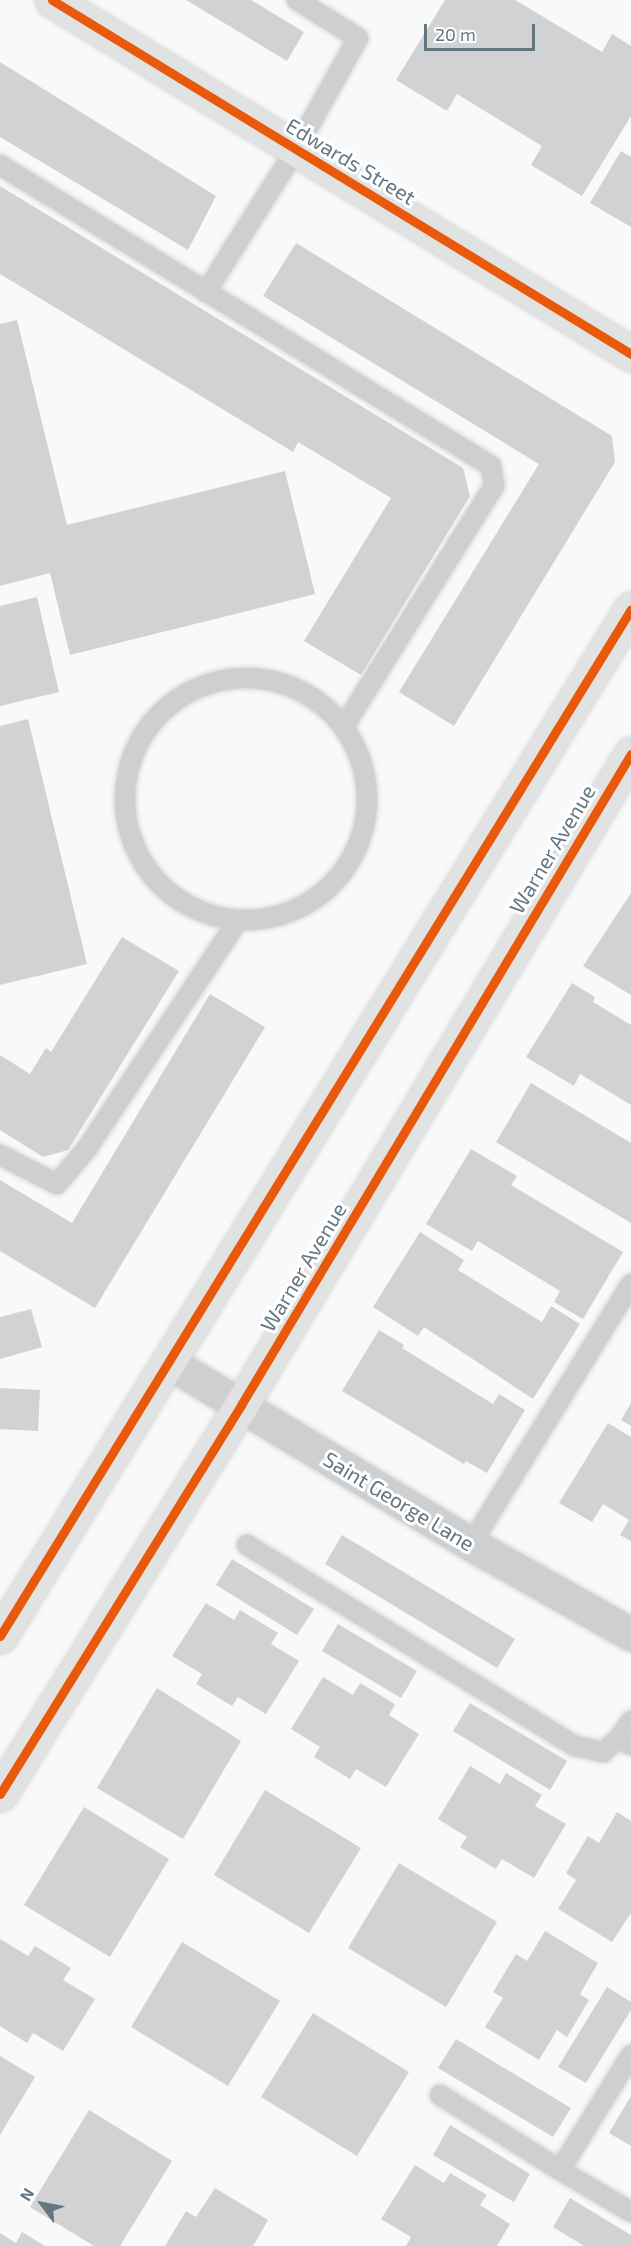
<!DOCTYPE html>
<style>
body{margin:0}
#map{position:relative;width:631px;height:2246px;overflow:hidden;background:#f9f9f9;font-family:"Exo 2",sans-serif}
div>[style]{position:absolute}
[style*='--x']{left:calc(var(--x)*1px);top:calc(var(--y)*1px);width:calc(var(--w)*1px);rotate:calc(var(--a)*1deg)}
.building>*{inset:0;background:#d0d2d3}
.roads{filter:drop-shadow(0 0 2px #d5d6d7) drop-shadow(0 0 2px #d5d6d7)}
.lane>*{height:20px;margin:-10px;padding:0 10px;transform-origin:10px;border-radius:10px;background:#cecfd0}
.lane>.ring{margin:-10px;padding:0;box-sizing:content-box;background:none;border:20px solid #cecfd0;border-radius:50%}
.street>*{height:33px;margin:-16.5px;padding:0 16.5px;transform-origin:16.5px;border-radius:16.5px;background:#cecfd0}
.secondary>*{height:33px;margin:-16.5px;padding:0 16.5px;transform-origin:16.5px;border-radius:16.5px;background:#e1e2e2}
.primary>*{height:33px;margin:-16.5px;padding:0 16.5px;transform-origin:16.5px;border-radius:16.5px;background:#e1e2e2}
.cycleway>*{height:9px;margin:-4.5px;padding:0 4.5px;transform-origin:4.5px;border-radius:4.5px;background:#e8590c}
span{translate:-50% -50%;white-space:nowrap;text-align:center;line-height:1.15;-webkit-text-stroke:6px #fff;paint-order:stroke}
.street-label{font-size:21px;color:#657683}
.north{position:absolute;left:12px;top:2174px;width:60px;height:60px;-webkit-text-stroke:4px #fff;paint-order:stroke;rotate:302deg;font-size:16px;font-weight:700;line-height:24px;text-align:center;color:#657683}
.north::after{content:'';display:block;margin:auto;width:21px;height:27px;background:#657683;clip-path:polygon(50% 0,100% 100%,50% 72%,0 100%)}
.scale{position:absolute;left:424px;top:24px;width:111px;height:27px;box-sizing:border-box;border:3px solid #657683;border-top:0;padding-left:8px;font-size:18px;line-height:21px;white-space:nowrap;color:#657683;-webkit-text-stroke:4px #fff;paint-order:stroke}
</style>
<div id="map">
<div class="building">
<div style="clip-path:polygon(186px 0,251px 0,304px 32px,287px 61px)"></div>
<div style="clip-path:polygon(445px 0,515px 0,602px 52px,612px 34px,631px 46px,631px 116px,582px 196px,531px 165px,542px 146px,457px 94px,447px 111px,396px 80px)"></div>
<div style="clip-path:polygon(0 62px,216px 196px,188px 250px,0 137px)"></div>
<div style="clip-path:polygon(621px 151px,631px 157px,631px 227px,590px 203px)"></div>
<div style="clip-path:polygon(0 186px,463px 468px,470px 496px,361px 675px,304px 641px,391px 498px,298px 442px,293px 452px,0 274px)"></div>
<div style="clip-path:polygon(296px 243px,612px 436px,615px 462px,454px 726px,399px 692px,539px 464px,263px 296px)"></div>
<div style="clip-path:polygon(17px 320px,67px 525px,285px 471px,315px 594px,70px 655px,50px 573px,0 586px,0 324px)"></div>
<div style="clip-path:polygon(37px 597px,59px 692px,0 706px,0 606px)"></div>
<div style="clip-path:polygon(28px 719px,87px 964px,0 985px,0 726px)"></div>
<div style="clip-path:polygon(631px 893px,631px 995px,583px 966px)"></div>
<div style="clip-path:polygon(122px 937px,179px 971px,68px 1150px,43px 1157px,0 1130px,0 1055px,30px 1074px,46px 1048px,51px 1052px)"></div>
<div style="clip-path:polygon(572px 983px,595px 997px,593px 1002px,631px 1025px,631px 1105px,580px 1074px,574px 1086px,526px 1057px)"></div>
<div style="clip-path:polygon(210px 994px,265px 1027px,95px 1308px,0 1251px,0 1180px,72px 1223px)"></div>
<div style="clip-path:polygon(531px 1083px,631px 1143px,631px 1223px,496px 1142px)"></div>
<div style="clip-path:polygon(471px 1149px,517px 1176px,511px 1185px,623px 1252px,583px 1319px,554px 1302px,560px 1291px,478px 1241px,472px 1251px,426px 1224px)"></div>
<div style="clip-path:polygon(420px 1232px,464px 1260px,458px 1270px,542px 1322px,551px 1306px,580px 1324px,533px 1399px,424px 1327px,418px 1336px,373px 1307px)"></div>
<div style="clip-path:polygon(31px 1309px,42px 1347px,0 1359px,0 1317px)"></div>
<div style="clip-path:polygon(379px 1330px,404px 1345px,402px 1348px,493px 1404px,499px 1394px,525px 1410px,487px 1473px,466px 1461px,464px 1464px,342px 1391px)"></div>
<div style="clip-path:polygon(0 1388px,40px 1390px,38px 1431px,0 1429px)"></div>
<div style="clip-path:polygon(631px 1403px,631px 1426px,621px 1420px)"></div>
<div style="clip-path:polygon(608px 1423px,631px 1437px,631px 1541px,620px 1535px,629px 1520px,603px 1504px,592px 1522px,559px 1503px)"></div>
<div style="clip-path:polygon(342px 1535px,515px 1639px,497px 1668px,325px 1564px)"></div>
<div style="clip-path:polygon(232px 1559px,314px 1609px,297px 1635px,216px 1585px)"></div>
<div style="clip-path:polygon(206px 1603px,234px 1620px,240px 1610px,278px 1633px,271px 1644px,299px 1661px,266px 1714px,238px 1697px,232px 1706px,196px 1684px,202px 1674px,172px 1656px)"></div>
<div style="clip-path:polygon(338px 1624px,417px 1671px,401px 1698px,322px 1651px)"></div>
<div style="clip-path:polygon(323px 1677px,353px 1695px,360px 1683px,395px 1704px,389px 1715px,419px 1734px,386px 1787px,356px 1769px,350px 1779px,314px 1757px,320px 1747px,291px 1729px)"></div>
<div style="clip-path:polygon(157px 1688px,241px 1741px,183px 1839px,97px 1788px)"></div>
<div style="clip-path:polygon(470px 1703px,567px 1761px,550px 1790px,453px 1731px)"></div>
<div style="clip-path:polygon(470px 1766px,500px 1784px,506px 1773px,542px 1795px,535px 1806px,566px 1824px,534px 1878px,502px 1859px,496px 1869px,460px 1847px,467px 1837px,438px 1819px)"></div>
<div style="clip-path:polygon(265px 1790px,361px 1848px,309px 1933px,214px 1875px)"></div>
<div style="clip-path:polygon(84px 1807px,169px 1859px,110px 1957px,24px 1905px)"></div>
<div style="clip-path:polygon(617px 1812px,631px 1821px,631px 1913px,612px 1942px,558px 1909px,576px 1880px,566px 1873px,588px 1836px,599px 1843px)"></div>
<div style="clip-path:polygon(399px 1863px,497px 1922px,446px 2007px,348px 1948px)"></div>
<div style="clip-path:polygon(545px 1931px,598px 1963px,580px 1994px,589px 2000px,567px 2037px,557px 2030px,539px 2060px,485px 2027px,503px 1998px,493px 1992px,516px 1954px,527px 1961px)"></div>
<div style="clip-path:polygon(0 1939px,28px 1956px,35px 1946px,71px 1968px,63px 1980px,95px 1999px,63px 2051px,33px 2033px,27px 2043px,0 2026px)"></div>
<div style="clip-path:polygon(182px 1942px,280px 2001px,228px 2086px,131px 2027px)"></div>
<div style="clip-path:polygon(607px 1987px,631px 2002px,631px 2010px,586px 2083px,558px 2067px)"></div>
<div style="clip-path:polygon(313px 2013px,409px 2072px,357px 2156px,261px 2097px)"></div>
<div style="clip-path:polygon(456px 2039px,571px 2108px,553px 2137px,438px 2068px)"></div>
<div style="clip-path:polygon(0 2056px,35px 2077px,0 2135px)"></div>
<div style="clip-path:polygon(631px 2096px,631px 2146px,609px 2133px)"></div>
<div style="clip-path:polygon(89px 2110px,172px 2161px,120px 2246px,94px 2246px,30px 2207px)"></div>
<div style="clip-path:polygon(450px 2125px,530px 2174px,514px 2202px,433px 2155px)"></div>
<div style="clip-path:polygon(415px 2165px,444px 2183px,450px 2173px,487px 2195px,480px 2205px,510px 2224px,497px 2246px,406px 2246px,411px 2237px,381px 2219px)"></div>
<div style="clip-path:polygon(215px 2188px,268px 2220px,253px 2246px,165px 2246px,186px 2211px,196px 2217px)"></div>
<div style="clip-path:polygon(570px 2198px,631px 2235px,631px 2246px,584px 2246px,553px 2227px)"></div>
<div style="clip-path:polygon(22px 2232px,45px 2246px,0 2246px,0 2233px,16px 2243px)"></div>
</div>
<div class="roads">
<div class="lane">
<div style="--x:0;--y:165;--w:576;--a:31.51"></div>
<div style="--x:491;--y:466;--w:20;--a:81"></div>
<div style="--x:494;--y:486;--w:283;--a:122"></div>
<div style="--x:206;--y:292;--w:169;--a:-57.8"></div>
<div style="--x:296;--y:149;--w:127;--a:-60.8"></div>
<div style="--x:358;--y:38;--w:72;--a:-148.1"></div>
<div class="ring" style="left:125px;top:678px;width:222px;height:222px"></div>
<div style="--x:0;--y:1155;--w:64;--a:27"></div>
<div style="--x:57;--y:1184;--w:48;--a:-50"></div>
<div style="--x:88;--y:1147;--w:272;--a:-56.5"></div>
<div style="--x:471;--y:1544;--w:305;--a:-58.4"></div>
<div style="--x:247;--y:1545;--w:385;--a:31.5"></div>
<div style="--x:575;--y:1746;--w:29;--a:12"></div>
<div style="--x:603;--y:1752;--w:21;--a:-41"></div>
<div style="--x:631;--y:1721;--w:21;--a:125"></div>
<div style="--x:619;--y:1738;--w:14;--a:30"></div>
<div style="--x:440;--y:2095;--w:142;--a:32"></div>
<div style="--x:560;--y:2170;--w:135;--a:-58.3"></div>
<div style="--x:560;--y:2170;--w:82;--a:30.6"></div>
</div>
<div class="street">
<div style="--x:170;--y:1363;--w:351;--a:31"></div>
<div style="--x:471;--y:1544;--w:184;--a:29.4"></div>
</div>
<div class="secondary">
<div style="--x:52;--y:0;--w:679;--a:31.44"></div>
</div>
<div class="primary">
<div style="--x:0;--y:1636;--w:1205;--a:-58.43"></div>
<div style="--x:0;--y:1794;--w:458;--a:-58.2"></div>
<div style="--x:241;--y:1405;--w:759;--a:-59.08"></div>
</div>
</div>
<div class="cycleway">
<div style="--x:52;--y:0;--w:679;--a:31.44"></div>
<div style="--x:0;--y:1636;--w:1205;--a:-58.43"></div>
<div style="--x:0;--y:1794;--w:458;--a:-58.2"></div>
<div style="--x:241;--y:1405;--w:759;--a:-59.08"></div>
</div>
<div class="street-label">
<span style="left:351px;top:161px;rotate:31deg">Edwards Street</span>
<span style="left:552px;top:849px;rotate:-59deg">Warner Avenue</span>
<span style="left:303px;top:1267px;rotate:-59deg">Warner Avenue</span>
<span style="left:399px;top:1501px;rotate:31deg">Saint George Lane</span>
</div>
<div class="north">N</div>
<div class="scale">20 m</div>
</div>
